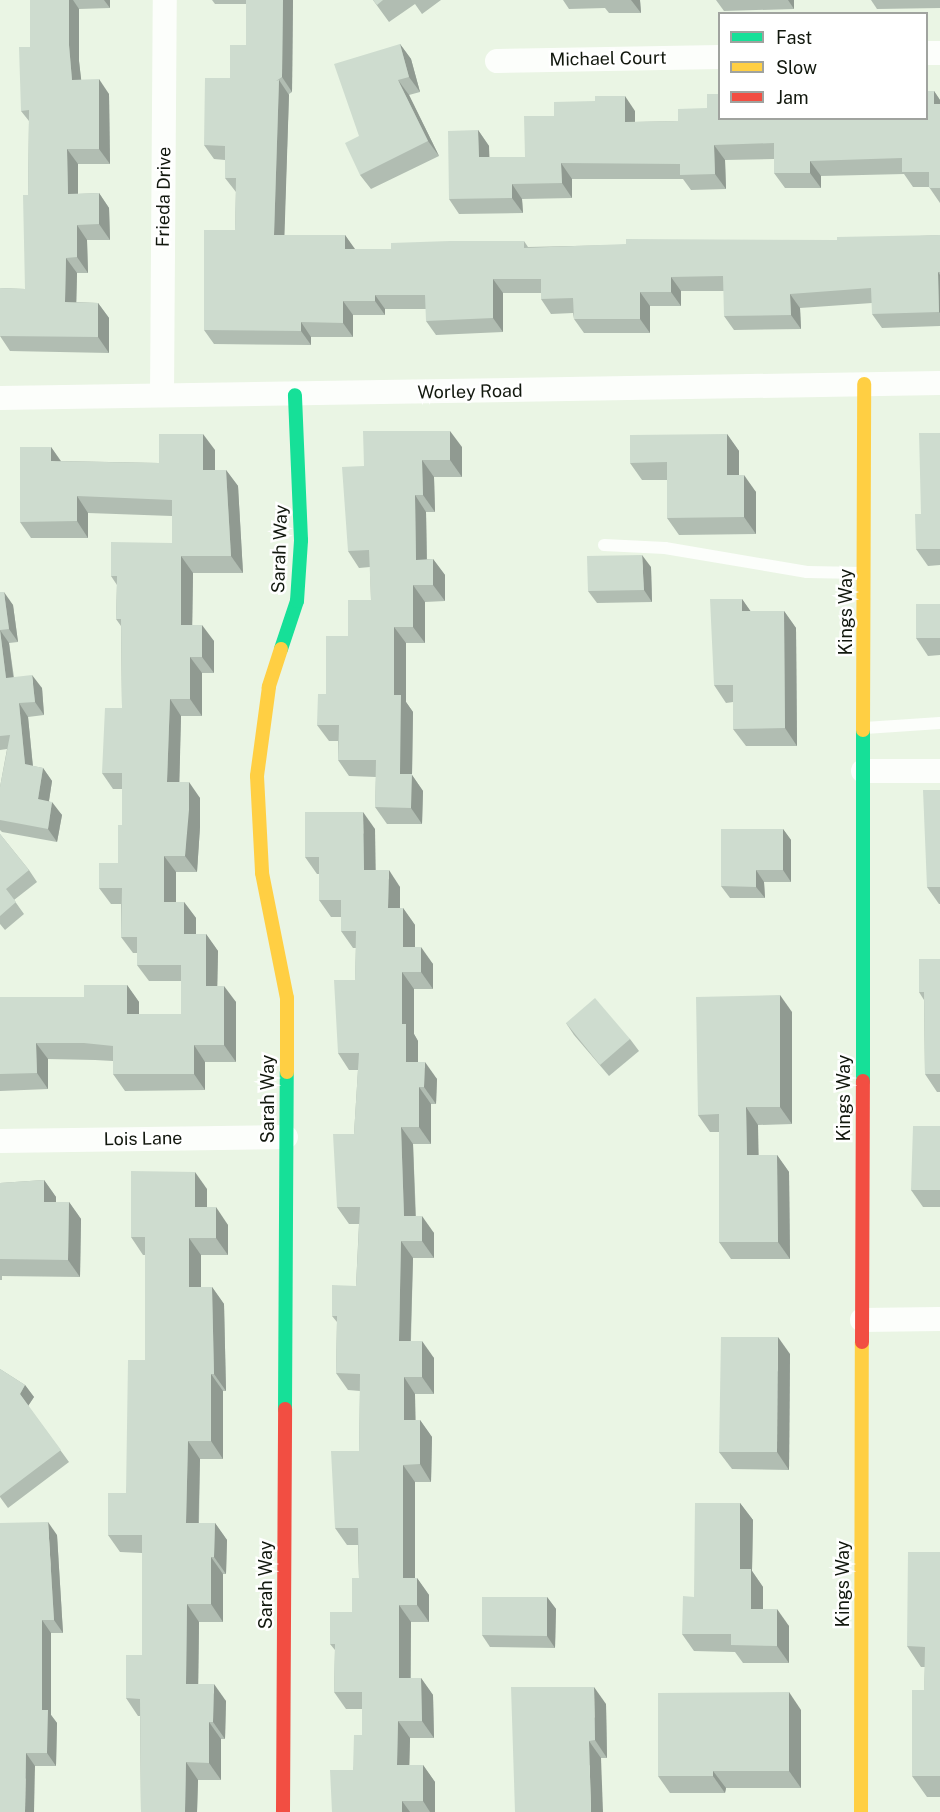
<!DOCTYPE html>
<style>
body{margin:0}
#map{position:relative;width:940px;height:1812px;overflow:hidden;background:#eaf5e4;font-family:"Public Sans",sans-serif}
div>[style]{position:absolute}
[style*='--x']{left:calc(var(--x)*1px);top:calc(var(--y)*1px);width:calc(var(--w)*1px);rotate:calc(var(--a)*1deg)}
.lane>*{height:12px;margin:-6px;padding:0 6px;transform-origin:6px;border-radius:6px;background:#fcfefb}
.street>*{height:24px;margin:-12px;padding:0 12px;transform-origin:12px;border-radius:12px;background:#fcfefb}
.fast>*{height:14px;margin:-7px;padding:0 7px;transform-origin:7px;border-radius:7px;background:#16e098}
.slow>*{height:14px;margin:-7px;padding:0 7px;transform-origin:7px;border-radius:7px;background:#ffcf43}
.jam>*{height:14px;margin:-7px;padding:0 7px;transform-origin:7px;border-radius:7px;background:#f24e42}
.wall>*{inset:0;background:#b1bdb2}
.shaded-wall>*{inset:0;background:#909a91}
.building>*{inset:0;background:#cedccf}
span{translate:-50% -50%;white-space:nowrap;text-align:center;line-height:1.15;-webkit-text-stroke:5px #fff;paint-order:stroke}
.street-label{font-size:18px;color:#12180e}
.legend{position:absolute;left:718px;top:12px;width:210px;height:108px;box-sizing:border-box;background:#fff;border:2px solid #a0a39f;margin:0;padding:8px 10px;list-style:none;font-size:18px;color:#12180e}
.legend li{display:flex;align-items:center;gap:12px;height:30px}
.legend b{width:30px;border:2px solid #a0a39f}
</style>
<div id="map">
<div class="lane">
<div style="--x:604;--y:545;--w:61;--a:2.8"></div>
<div style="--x:665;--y:548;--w:144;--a:9.6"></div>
<div style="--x:807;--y:572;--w:55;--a:1"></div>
<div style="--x:865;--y:728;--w:75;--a:-3.8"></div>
</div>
<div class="street">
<div style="--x:926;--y:53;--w:14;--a:0"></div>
<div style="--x:497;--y:61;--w:223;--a:-1"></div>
<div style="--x:162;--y:395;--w:395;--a:-89.6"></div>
<div style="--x:0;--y:398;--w:940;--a:-0.91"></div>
<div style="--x:863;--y:771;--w:77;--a:0"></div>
<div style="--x:0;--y:1141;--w:286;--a:-0.8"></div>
<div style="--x:862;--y:1320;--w:78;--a:-0.7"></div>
</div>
<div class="fast">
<div style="--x:281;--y:649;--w:51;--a:-71.6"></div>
<div style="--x:297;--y:601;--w:61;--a:-86.2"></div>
<div style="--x:301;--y:540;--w:145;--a:-92.4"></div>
<div style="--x:863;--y:1081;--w:351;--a:-90"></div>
<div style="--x:285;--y:1409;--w:337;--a:-89.7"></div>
</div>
<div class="slow">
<div style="--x:281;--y:649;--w:40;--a:108"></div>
<div style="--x:269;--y:687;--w:90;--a:97.7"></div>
<div style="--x:257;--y:776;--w:97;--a:87"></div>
<div style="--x:262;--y:873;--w:127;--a:78.7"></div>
<div style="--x:287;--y:998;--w:74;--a:90"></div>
<div style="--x:863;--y:730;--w:346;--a:-89.8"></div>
<div style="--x:861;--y:1812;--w:470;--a:-89.9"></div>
</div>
<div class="jam">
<div style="--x:862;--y:1342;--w:261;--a:-89.8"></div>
<div style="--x:283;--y:1812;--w:403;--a:-89.7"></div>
</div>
<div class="wall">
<div style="clip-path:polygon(30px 0,110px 0,110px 8px,79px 9px,79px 61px,81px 80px,109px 94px,110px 164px,78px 164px,78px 194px,99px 193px,109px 208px,110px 240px,87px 240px,88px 273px,77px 273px,76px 302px,98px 303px,109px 318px,109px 353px,10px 351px,0 336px,0 288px,25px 289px,28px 195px,29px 121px,21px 111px,30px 47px)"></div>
<div style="clip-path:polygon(212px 0,293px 0,292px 92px,289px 94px,284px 235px,345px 235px,354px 249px,391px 249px,524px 241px,528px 247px,837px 240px,940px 235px,940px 326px,882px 328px,872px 314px,872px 303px,800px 308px,801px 329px,734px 330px,724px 316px,724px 291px,681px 291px,681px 306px,650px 306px,650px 333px,584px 333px,574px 319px,573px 313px,551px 314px,541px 299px,541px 293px,503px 293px,503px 332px,436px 335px,426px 321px,426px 309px,385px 309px,385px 315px,353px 315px,353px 337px,311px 337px,311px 345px,214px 344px,204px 330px,235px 230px,236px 192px,225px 178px,225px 160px,214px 159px,204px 145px,230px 78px,246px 45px,246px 4px,215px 4px)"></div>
<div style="clip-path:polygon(373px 0,441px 0,422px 14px,415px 4px,389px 22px)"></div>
<div style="clip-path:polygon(563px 0,640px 0,641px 13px,609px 13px,605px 8px,569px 9px)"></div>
<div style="clip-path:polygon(716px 0,794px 0,794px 9px,724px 11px)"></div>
<div style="clip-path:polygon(871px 0,940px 0,940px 8px,877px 9px)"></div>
<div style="clip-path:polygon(400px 44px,411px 59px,420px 92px,409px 95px,439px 156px,371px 189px,360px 175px,359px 136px)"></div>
<div style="clip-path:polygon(934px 91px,940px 100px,940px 203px,929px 187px,913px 187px,904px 174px,821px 176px,821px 188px,785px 188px,774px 173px,774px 159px,725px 160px,726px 189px,691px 190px,683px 179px,572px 179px,572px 198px,522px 199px,523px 213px,459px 214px,449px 199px,478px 130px,489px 146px,489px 157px,525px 157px,554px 116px,635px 111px,635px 122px,678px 121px,720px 118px,927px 118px)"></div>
<div style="clip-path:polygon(940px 433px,940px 565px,928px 566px,916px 549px,921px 514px)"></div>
<div style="clip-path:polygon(727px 434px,739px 451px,739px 475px,756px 492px,756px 534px,679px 535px,667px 518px,667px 480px,642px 480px,630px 463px)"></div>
<div style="clip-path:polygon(51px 447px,61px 461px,159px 463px,215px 450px,215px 470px,226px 470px,238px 486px,243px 573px,193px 573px,192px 625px,214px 641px,214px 673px,202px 673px,202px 716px,181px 716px,179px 782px,200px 798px,200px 827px,197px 872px,176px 872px,176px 902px,184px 902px,196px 918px,196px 934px,206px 934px,218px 951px,217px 986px,236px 1002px,236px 1062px,205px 1062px,205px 1090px,125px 1091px,113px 1074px,113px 1061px,95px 1060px,48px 1059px,48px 1089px,0 1091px,0 997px,84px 997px,127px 985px,139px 1002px,139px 1014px,181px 1014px,181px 981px,149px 981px,137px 965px,137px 953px,133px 953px,121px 937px,121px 904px,111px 904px,99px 888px,118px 863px,122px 825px,122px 789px,113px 789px,102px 773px,122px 708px,121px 626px,116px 619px,117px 585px,111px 576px,172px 543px,172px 516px,88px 513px,88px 538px,31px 538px,20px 522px)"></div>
<div style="clip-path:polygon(462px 447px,462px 477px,434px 477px,435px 512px,426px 512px,427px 559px,433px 559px,445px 575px,445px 601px,425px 602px,425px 643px,406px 643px,406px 702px,413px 712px,412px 775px,423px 791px,422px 824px,387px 824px,375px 807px,376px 777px,349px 776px,338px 760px,338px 741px,329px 741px,317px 725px,348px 636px,371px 600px,370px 567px,359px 568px,348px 551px,364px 466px)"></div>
<div style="clip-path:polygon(651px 567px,652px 602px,597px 603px,588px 591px)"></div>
<div style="clip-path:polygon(0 592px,13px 605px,18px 642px,9px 643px,14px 677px,42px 688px,44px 715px,28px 717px,33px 766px,43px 768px,52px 781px,49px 801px,62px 815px,57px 842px,2px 832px,0 830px,0 787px,7px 749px,0 750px)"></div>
<div style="clip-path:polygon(742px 599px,750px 611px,784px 611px,796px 628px,797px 746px,746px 746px,733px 729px,733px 702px,726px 703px,714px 685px)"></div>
<div style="clip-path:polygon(940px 604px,940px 655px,928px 656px,916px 638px)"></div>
<div style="clip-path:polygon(940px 790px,940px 904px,939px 904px,927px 887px)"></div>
<div style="clip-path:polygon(375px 829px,375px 870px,400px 887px,400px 908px,403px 908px,415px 925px,415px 947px,433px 964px,433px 989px,414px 989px,414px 1034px,418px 1041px,418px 1062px,437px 1079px,436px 1104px,431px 1104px,431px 1144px,413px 1144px,416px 1216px,434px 1233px,434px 1258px,413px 1258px,411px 1341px,434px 1358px,434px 1394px,415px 1394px,415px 1420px,420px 1420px,432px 1437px,431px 1482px,415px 1482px,415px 1578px,417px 1578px,429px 1595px,429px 1622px,411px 1622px,411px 1678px,421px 1678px,433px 1695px,434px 1738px,410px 1738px,409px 1765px,423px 1765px,435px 1782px,435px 1812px,332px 1812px,353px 1770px,362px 1735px,362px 1709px,346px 1709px,334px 1692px,335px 1650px,330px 1644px,352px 1612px,359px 1578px,358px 1545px,347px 1545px,335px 1528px,359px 1451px,360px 1391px,348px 1390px,336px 1373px,337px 1322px,332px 1316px,356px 1286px,359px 1224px,349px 1224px,337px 1207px,354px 1134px,358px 1070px,349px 1070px,338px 1053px,355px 980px,356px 948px,353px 948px,341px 931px,341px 917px,331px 917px,319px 900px,319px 874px,317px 874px,305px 857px)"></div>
<div style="clip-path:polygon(783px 829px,791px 840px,791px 882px,764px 882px,765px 898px,730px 898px,721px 886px)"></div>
<div style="clip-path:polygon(0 834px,29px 870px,37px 882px,14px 900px,24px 914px,5px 930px,0 924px)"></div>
<div style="clip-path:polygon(940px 959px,940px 1092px,937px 1092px,925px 1074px,924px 1000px,919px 992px)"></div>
<div style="clip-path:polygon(792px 1012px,792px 1124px,758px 1125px,758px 1155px,777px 1155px,789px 1172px,790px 1259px,731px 1259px,719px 1242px,719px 1132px,710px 1132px,698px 1115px)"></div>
<div style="clip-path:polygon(566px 1023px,630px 1039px,639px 1051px,609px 1076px,574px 1035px)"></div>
<div style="clip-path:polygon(940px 1126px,940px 1207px,923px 1207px,911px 1190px)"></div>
<div style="clip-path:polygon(44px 1180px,56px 1197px,56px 1202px,69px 1202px,81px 1219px,80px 1277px,2px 1276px,2px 1280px,0 1280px,0 1183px)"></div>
<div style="clip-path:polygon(207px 1189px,207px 1207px,228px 1225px,228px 1255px,201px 1255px,201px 1287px,212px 1287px,224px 1304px,226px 1391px,223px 1391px,223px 1459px,200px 1459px,199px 1523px,215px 1523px,227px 1540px,226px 1574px,223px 1574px,223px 1622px,199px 1622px,198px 1684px,226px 1701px,225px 1739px,221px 1739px,221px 1780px,198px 1780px,197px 1812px,141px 1812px,140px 1716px,138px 1716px,126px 1698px,142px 1655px,142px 1553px,120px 1552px,108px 1535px,126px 1493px,145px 1360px,145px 1255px,143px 1255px,131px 1237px)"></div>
<div style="clip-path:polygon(790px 1354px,789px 1470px,732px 1469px,719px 1452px)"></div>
<div style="clip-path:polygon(0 1369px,25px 1385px,34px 1397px,28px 1406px,69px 1462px,8px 1508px,0 1497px)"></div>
<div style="clip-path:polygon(740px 1503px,753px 1520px,752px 1571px,763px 1587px,763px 1609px,789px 1626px,789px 1663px,743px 1663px,735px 1652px,694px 1651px,682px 1634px,694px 1597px)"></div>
<div style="clip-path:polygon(57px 1535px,63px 1633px,51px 1633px,51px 1715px,57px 1723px,56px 1766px,35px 1766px,0 1812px)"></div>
<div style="clip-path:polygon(940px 1552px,940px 1797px,927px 1797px,912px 1776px,924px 1690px,925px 1667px,921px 1667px,907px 1646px)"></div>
<div style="clip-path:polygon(547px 1597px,556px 1609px,555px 1648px,490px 1647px,482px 1635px)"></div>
<div style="clip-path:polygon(606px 1704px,607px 1758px,601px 1758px,515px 1812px)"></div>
<div style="clip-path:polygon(801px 1710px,801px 1788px,726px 1788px,725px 1793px,670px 1793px,658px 1776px)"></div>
</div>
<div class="shaded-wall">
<div style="clip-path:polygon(69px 0,73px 0,79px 9px,79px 61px,83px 95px,72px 80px,69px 45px)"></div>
<div style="clip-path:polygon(104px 0,110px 0,110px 8px)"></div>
<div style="clip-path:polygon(283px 0,293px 0,292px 92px,282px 77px)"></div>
<div style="clip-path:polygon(631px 0,640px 0,641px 13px)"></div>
<div style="clip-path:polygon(788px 0,794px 0,794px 9px)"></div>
<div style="clip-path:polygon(400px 44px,411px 59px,420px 92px,409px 77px)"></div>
<div style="clip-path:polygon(99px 79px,109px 94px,110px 164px,99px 149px)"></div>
<div style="clip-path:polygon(279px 80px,289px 95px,284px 249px,274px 235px)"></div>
<div style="clip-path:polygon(398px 80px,409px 95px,439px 156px,428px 141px)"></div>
<div style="clip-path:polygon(934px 91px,940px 100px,940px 112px,934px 104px)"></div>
<div style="clip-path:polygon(625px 96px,635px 111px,635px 137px,625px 122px)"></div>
<div style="clip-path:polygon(478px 130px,489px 146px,490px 172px,479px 157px)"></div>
<div style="clip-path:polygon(714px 145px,725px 160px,726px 189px,715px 174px)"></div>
<div style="clip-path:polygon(67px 149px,78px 164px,78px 209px,68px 194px)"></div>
<div style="clip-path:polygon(810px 161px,821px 176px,821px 188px,810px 173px)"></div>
<div style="clip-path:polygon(561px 163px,572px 179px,572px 198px,562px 183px)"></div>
<div style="clip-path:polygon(512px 184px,522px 199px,523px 213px,512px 198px)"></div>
<div style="clip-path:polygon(99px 193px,109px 208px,110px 240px,99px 224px)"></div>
<div style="clip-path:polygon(77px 225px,87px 240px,88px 273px,77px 257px)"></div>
<div style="clip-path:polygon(345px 235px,355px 249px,345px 249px)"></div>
<div style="clip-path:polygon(66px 258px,77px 273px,76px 317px,65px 302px)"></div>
<div style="clip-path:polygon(938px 272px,940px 275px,940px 313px,939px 312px)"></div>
<div style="clip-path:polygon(671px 277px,681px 291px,681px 306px,671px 292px)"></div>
<div style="clip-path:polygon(493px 279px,503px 293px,503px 332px,493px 318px)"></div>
<div style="clip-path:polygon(640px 292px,650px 306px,650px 333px,640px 319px)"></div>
<div style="clip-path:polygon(790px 294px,800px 308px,801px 329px,791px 315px)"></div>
<div style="clip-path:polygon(375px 295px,385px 309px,385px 315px,375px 301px)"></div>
<div style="clip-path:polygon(343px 301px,353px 315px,353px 337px,343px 323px)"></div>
<div style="clip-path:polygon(98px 303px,109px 318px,109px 353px,98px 337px)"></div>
<div style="clip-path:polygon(301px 322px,311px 337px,311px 345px,301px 331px)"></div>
<div style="clip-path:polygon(450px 431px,462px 447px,462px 477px,450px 460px)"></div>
<div style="clip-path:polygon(203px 434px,215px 450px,215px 486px,203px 470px)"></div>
<div style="clip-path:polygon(727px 434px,739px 451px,739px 492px,727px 475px)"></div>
<div style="clip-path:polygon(51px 447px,62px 463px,51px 461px)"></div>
<div style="clip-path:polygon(422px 460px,434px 477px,435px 512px,423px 495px)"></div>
<div style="clip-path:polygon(226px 470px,238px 486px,243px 573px,231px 556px)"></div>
<div style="clip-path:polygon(744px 475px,756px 492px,756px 534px,744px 517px)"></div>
<div style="clip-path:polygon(415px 495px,426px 512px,427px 576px,416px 560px)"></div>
<div style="clip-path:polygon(77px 496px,88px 513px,88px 538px,77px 521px)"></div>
<div style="clip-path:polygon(642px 555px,651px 567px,652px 602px,644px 590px)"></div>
<div style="clip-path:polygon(181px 556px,193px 573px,192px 641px,181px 625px)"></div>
<div style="clip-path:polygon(433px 559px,445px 575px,445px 601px,433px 585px)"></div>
<div style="clip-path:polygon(413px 585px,425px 602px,425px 643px,413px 627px)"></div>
<div style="clip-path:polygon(4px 592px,13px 605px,18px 642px,9px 629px)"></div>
<div style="clip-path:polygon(742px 599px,754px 616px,742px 611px)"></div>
<div style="clip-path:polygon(784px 611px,796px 628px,797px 746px,785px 728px)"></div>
<div style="clip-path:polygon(202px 625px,214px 641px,214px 673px,202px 657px)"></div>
<div style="clip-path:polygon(394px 627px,406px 643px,406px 702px,413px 712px,412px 775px,423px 791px,422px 824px,411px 808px,400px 774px,394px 695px)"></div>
<div style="clip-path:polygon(0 630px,9px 643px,15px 691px,6px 678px)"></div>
<div style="clip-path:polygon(190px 657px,202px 673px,202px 716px,190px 699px)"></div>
<div style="clip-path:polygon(32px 675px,42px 688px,44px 715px,35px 702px)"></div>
<div style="clip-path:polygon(170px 699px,181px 716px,179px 798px,167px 782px)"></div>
<div style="clip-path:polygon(19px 703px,28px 717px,34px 778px,25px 764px)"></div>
<div style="clip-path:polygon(43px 768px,52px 781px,47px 813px,38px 799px)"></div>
<div style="clip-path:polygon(189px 782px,200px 798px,200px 827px,197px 872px,185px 856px)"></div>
<div style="clip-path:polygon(52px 802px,62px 815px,57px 842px,48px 829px)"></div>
<div style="clip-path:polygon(363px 812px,375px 829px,376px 887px,364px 870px)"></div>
<div style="clip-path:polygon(783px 829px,791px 840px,791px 882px,783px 870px)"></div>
<div style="clip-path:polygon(164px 856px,176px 872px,176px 918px,164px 902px)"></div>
<div style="clip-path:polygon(389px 870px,400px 887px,400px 925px,388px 908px)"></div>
<div style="clip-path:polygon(756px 870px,764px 882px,765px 898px,756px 887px)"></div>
<div style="clip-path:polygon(184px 902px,196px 918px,196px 950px,184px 934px)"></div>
<div style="clip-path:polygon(403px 908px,415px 925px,415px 964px,403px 947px)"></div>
<div style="clip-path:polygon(206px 934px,218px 951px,217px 1002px,206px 986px)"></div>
<div style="clip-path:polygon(421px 947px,433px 964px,433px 989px,421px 972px)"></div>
<div style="clip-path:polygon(402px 972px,414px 989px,414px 1034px,418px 1041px,418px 1079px,406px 1062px,402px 1024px)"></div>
<div style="clip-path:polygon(127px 985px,139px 1002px,139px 1030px,127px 1014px)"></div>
<div style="clip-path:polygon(224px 986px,236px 1002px,236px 1062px,224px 1045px)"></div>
<div style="clip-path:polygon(780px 995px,792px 1012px,792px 1124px,780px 1107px)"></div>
<div style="clip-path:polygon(36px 1043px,48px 1059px,48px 1089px,37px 1073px)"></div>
<div style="clip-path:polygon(194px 1045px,205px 1062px,205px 1090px,194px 1074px)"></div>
<div style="clip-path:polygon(425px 1062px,437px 1079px,436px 1104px,424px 1087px)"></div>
<div style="clip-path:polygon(419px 1087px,431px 1104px,431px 1144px,419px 1127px)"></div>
<div style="clip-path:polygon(746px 1107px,758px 1125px,759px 1172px,747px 1155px)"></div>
<div style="clip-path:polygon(401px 1127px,413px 1144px,416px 1233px,404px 1216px)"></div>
<div style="clip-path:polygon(777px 1155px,789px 1172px,790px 1259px,778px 1242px)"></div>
<div style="clip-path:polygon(195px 1172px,207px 1189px,207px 1224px,195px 1207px)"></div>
<div style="clip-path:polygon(44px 1180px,56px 1197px,56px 1219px,44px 1202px)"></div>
<div style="clip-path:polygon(69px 1202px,81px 1219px,80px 1277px,68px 1260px)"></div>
<div style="clip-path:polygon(216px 1207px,228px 1225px,228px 1255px,216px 1238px)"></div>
<div style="clip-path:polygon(422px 1216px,434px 1233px,434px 1258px,422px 1241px)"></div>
<div style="clip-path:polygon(189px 1238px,201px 1255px,201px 1304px,189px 1287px)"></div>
<div style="clip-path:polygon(401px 1241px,413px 1258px,410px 1358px,399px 1341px)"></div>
<div style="clip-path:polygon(212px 1287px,224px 1304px,226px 1391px,214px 1374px)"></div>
<div style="clip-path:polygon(778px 1337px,790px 1354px,789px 1470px,777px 1452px)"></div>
<div style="clip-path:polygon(422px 1341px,434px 1358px,434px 1394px,422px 1377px)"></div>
<div style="clip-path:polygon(211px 1374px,223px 1391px,223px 1459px,211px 1441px)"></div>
<div style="clip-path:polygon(404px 1377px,415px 1394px,416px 1437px,404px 1420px)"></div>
<div style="clip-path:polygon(25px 1385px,34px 1397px,28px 1406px,20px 1394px)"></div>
<div style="clip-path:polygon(420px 1420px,432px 1437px,431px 1482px,420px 1464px)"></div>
<div style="clip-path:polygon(188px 1441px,200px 1459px,198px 1540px,186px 1523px)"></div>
<div style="clip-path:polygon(403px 1465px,415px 1482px,415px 1595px,403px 1578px)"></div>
<div style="clip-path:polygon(740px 1503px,753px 1520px,752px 1571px,763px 1587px,763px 1626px,751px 1609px,740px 1569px)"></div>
<div style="clip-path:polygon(48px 1522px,57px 1535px,63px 1633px,54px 1620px)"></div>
<div style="clip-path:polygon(215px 1523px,227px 1540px,226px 1574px,214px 1557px)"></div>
<div style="clip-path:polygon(211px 1557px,223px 1574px,223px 1622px,211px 1604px)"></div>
<div style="clip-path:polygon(417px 1578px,429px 1595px,429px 1622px,417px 1605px)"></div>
<div style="clip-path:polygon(547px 1597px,556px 1609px,555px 1648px,547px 1636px)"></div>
<div style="clip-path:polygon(187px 1604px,199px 1622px,198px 1701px,186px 1684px)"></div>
<div style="clip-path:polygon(399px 1605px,411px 1622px,410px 1695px,399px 1678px)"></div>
<div style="clip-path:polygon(777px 1609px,789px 1626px,789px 1663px,777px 1646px)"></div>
<div style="clip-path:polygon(42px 1620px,51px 1633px,51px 1715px,57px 1723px,56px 1766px,47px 1753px,42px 1710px)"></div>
<div style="clip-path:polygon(421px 1678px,433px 1695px,434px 1738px,422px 1721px)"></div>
<div style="clip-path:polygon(214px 1684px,226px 1701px,225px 1739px,213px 1722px)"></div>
<div style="clip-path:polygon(594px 1687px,606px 1704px,607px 1758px,595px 1740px)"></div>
<div style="clip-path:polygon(789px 1692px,801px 1710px,801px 1788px,789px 1771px)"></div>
<div style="clip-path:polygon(398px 1721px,410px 1738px,409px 1782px,397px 1765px)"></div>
<div style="clip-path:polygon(209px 1722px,221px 1739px,221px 1780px,209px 1763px)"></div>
<div style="clip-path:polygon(589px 1741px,601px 1758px,603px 1812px,591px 1812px)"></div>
<div style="clip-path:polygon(26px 1753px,35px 1766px,34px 1812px,25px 1812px)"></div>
<div style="clip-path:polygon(186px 1762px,198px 1780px,197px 1812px,185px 1812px)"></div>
<div style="clip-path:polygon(423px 1765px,435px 1782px,435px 1812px,430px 1812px,423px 1801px)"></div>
<div style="clip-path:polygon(713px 1771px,726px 1788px,725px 1793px,713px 1776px)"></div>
<div style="clip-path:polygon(402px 1801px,410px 1812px,402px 1812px)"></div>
</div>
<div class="building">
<div style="clip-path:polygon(30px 0,69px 0,69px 45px,72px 80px,99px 79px,99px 149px,67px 149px,68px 194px,99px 193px,99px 224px,77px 225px,77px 257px,66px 258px,65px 302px,98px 303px,98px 337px,0 336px,0 288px,25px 289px,23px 195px,28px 195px,29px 110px,21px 111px,19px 47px,30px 47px)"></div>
<div style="clip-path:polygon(246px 0,283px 0,282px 77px,276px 81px,279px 80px,274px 235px,345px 235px,345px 249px,391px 249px,391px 243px,450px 241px,524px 241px,524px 248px,626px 244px,626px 239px,837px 240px,837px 237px,940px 235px,940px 272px,938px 272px,939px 312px,872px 314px,871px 288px,790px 294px,791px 315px,724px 316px,723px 276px,671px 277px,671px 292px,640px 292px,640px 319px,574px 319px,573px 298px,541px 299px,541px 279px,493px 279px,493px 318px,426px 321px,425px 295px,375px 295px,375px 301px,343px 301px,343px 323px,301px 322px,301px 331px,204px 330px,204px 230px,235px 230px,236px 178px,225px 178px,225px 146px,204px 145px,205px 78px,230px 78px,230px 45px,246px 45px)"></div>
<div style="clip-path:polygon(373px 0,383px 0,377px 5px)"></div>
<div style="clip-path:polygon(400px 44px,409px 77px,398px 80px,428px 141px,360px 175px,345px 143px,359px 136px,334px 64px)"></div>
<div style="clip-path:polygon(927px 91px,934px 91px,934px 104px,940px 104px,940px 188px,929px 188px,929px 172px,902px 172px,902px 158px,810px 161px,810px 173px,774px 173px,774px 143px,714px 145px,715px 174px,680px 175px,680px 164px,561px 163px,562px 183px,512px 184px,512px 198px,449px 199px,448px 131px,478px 130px,479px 157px,525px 157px,524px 116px,554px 116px,554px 102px,595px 101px,595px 96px,625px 96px,625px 122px,678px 121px,678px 109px,707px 108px,707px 94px,720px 94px,720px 118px,927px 118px)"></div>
<div style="clip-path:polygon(363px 431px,450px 431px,450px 460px,422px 460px,423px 495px,415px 495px,416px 560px,433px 559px,433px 585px,413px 585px,413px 627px,394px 627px,394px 695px,401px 695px,400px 774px,412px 774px,411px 808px,375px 807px,376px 760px,338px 760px,339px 725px,317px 725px,318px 694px,326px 694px,326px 636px,348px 636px,348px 600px,371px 600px,369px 550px,348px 551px,342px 467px,364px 466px)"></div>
<div style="clip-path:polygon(919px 433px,940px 433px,940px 549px,916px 549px,915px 514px,921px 514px)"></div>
<div style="clip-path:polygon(159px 434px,203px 434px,203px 470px,226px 470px,231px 556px,181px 556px,181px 625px,202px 625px,202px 657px,190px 657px,190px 699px,170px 699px,167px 782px,189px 782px,189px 810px,185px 856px,164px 856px,164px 902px,184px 902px,184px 934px,206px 934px,206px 986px,224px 986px,224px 1045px,194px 1045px,194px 1074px,113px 1074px,113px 1046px,84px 1043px,36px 1043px,37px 1073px,0 1074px,0 997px,84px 997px,84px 985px,127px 985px,127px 1014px,181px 1014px,181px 965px,137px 965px,137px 937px,121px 937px,122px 888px,99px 888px,99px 863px,118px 863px,118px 825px,122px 825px,122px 773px,102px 773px,105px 708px,122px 708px,121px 619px,116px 619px,117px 576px,111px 576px,111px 542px,172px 543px,172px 500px,77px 496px,77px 521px,20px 522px,20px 447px,51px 447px,51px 461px,159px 463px)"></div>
<div style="clip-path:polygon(727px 434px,727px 475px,744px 475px,744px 517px,667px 518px,667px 462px,630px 463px,630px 435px)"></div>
<div style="clip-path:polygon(642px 555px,644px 590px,588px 591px,587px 556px)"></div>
<div style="clip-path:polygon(0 592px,4px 592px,9px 629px,0 630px,6px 678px,32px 675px,35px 702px,19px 703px,25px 764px,43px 768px,38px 799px,52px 802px,48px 829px,0 820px,0 787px,10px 735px,0 736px)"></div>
<div style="clip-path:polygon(710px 599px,742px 599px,742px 611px,784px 611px,785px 728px,733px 729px,733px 685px,714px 685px)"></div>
<div style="clip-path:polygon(916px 604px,940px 604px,940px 638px,916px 638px)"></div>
<div style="clip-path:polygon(923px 790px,940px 790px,940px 887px,927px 887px)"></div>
<div style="clip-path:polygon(305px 812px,363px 812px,364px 870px,389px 870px,388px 908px,403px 908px,403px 947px,421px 947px,421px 972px,402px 972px,402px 1024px,406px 1024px,406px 1062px,425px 1062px,424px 1087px,419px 1087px,419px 1127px,401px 1127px,404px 1216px,422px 1216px,422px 1241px,401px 1241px,399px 1341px,422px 1341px,422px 1377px,404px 1377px,404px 1420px,420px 1420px,420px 1464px,403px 1465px,403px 1578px,417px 1578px,417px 1605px,399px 1605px,399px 1678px,421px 1678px,422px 1721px,398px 1721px,397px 1765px,423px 1765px,423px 1801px,402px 1801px,402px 1812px,332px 1812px,330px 1770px,353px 1770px,354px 1735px,362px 1735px,362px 1692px,334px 1692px,335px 1644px,330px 1644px,330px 1612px,352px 1612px,352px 1578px,359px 1578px,358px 1528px,335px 1528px,331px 1451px,359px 1451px,360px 1374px,336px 1373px,337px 1316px,332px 1316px,332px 1285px,356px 1286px,360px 1207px,337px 1207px,333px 1134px,354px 1134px,359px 1053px,338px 1053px,334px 980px,355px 980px,356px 931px,341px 931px,341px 900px,319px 900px,319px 857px,305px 857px)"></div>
<div style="clip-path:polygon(721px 829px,783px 829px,783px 870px,756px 870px,756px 887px,721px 886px)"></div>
<div style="clip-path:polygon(0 834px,29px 870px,6px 889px,16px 902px,0 916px)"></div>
<div style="clip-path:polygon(919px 959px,940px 959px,940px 1074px,925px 1074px,924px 992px,919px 992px)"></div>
<div style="clip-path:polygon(780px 995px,780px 1107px,746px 1107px,747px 1155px,777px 1155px,778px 1242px,719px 1242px,719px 1114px,698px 1115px,696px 997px)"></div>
<div style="clip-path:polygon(595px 998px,630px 1039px,600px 1065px,566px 1023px)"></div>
<div style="clip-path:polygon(913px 1126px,940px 1126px,940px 1190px,911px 1190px)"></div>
<div style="clip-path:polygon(131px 1171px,195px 1172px,195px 1207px,216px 1207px,216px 1238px,189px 1238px,189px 1287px,212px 1287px,214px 1374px,211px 1374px,211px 1441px,188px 1441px,186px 1523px,215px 1523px,214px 1557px,211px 1557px,211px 1604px,187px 1604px,186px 1684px,214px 1684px,213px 1722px,209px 1722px,209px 1763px,186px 1762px,185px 1812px,141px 1812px,140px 1699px,126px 1698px,126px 1655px,142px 1655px,142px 1535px,108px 1535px,108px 1493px,126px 1493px,128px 1360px,145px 1360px,145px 1237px,131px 1237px)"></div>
<div style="clip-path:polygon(44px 1180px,44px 1202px,69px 1202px,68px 1260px,0 1259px,0 1183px)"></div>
<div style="clip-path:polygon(721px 1337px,778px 1337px,777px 1452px,719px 1452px)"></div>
<div style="clip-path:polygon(0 1369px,25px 1385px,20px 1394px,61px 1450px,0 1496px)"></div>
<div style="clip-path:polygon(695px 1503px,740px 1503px,740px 1569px,751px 1569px,751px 1609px,777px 1609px,777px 1646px,731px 1645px,731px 1634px,682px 1634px,683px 1596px,694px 1597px)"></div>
<div style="clip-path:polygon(48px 1522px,54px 1620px,42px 1620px,42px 1710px,48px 1710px,47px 1753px,26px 1753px,25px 1812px,0 1812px,0 1523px)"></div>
<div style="clip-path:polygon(908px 1552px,940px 1552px,940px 1776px,912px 1776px,912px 1690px,924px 1690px,925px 1647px,907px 1646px)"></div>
<div style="clip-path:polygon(482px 1597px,547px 1597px,547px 1636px,482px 1635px)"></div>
<div style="clip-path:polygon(511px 1687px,594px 1687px,595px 1740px,589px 1741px,591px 1812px,515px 1812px)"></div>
<div style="clip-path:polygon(789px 1692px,789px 1771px,713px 1771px,713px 1776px,658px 1776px,658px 1693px)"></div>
</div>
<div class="street-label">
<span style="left:608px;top:59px;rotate:-1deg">Michael Court</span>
<span style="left:164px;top:197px;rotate:-89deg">Frieda Drive</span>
<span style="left:470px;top:392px;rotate:-1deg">Worley Road</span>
<span style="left:280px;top:549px;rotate:-88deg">Sarah Way</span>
<span style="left:846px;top:612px;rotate:-90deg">Kings Way</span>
<span style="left:844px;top:1098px;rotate:-90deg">Kings Way</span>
<span style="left:268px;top:1099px;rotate:-90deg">Sarah Way</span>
<span style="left:143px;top:1139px;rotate:-1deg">Lois Lane</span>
<span style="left:843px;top:1584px;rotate:-90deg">Kings Way</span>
<span style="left:266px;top:1585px;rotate:-90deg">Sarah Way</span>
</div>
<ul class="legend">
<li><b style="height:8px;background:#16e098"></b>Fast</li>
<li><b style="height:8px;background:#ffcf43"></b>Slow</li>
<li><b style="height:8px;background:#f24e42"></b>Jam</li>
</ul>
</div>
